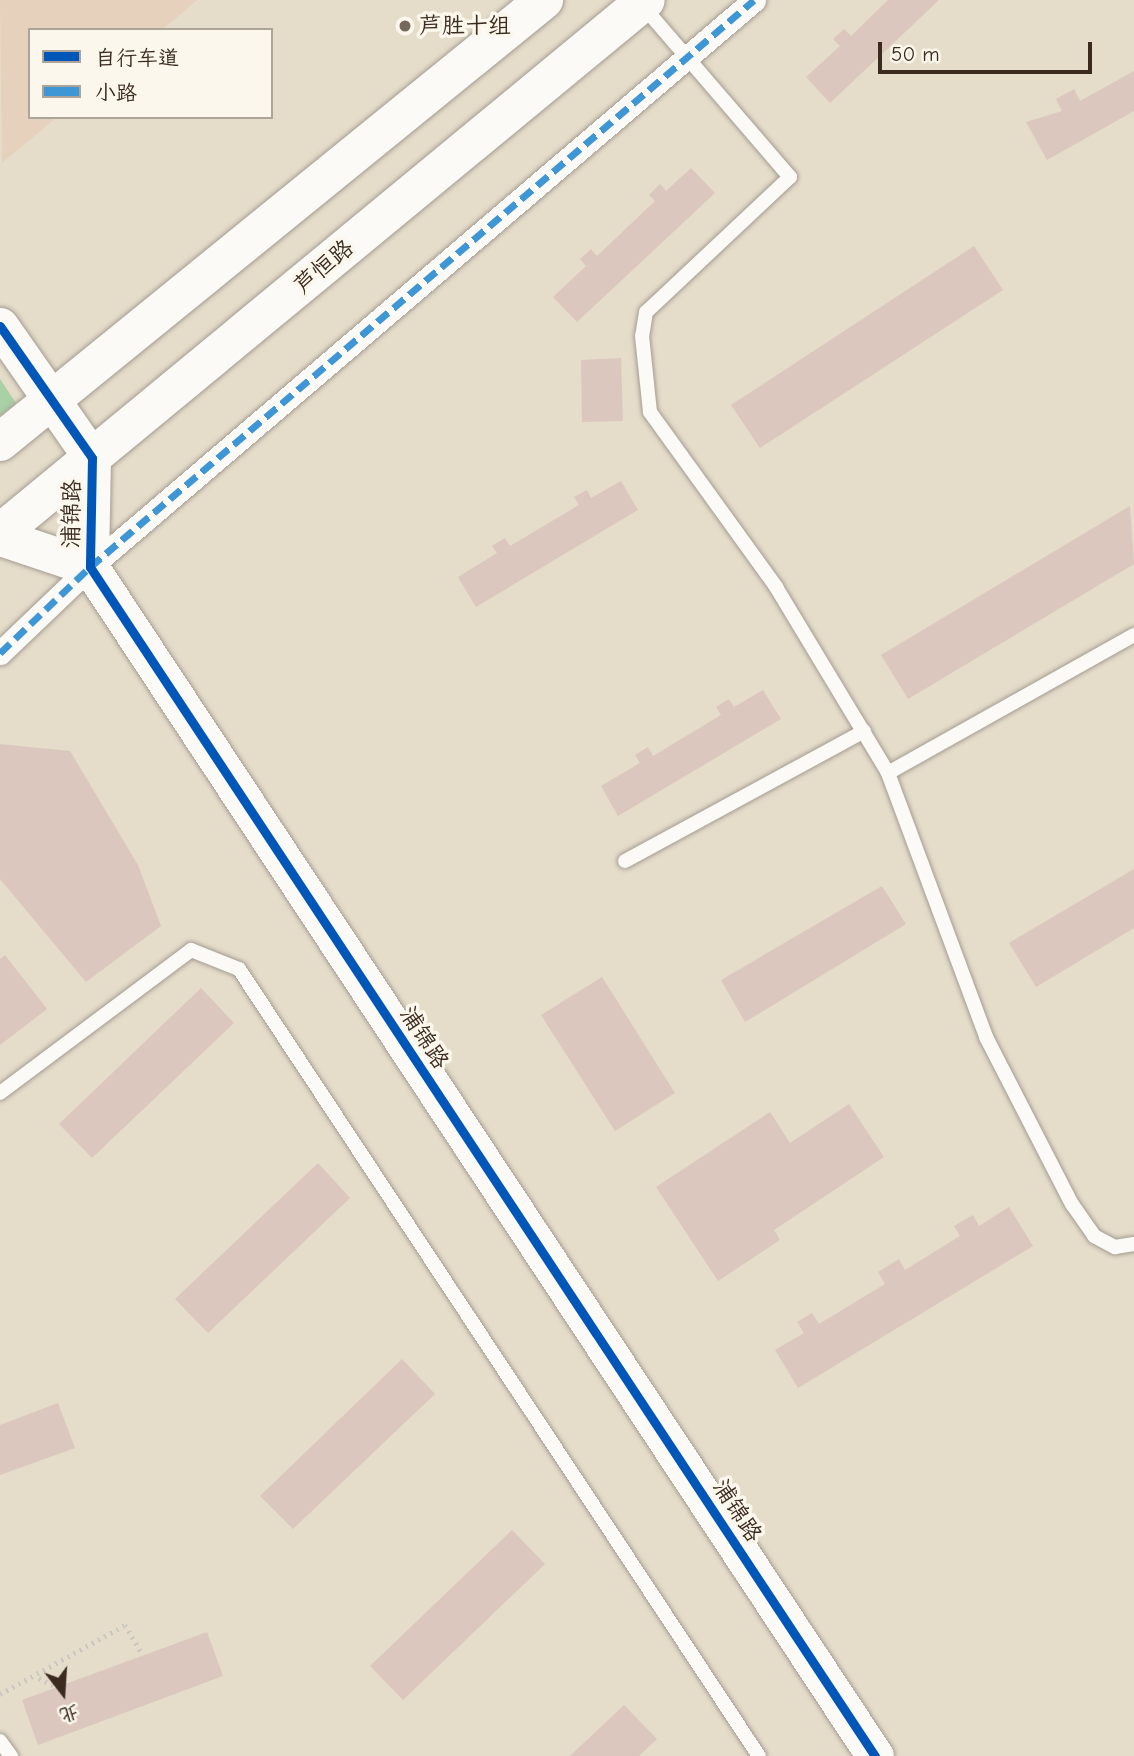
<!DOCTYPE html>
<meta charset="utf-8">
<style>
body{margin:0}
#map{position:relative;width:1134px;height:1756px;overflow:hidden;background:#e5dcca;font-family:"Comic Neue","LXGW WenKai TC",sans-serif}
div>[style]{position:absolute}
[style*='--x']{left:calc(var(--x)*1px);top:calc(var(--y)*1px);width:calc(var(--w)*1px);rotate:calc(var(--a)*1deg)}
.built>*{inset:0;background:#e6d1bc}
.green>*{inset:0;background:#aad0a5}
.building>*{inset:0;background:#dbc7bd}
.path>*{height:4.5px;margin-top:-2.25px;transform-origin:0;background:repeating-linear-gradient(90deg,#cac7c2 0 2px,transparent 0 7px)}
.roads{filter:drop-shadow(0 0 2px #a49c91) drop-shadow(0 0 2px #a49c91)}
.service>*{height:14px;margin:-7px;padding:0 7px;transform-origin:7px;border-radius:7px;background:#fbfaf7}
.pedestrian>*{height:23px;margin:-11.5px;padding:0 11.5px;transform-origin:11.5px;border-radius:11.5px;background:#fbfaf7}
.tertiary>*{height:37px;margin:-18.5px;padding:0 18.5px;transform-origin:18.5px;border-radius:18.5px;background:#fbfaf7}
.secondary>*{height:38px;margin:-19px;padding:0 19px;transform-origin:19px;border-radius:19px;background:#fbfaf7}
.quiet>*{height:7px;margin-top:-3.5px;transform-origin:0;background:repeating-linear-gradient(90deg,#3e96d5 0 14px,transparent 0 21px)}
.cycleway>*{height:9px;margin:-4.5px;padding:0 4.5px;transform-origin:4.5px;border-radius:4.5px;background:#0057b8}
.dots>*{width:19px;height:19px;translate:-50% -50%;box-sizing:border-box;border:4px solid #fbf7ec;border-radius:50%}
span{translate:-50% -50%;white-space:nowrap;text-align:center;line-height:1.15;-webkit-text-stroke:7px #fbf7ec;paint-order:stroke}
.poi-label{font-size:23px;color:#3b2a1e}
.left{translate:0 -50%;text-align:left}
.street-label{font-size:23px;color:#3b2a1e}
.legend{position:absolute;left:28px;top:28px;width:245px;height:91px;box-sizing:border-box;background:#fbf7ec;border:2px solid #aea59a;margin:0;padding:9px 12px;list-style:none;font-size:21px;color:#3b2a1e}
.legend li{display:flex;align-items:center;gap:14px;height:35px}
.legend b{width:35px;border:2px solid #aea59a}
.north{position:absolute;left:28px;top:1658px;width:70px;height:70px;-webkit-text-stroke:5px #fbf7ec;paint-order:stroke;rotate:163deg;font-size:19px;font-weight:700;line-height:28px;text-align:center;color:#3b2a1e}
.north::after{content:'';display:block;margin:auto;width:24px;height:32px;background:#3b2a1e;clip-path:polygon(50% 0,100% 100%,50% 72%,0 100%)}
.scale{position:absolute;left:878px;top:42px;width:214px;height:32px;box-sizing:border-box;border:4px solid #3b2a1e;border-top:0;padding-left:9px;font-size:21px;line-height:24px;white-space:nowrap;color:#3b2a1e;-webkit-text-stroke:5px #fbf7ec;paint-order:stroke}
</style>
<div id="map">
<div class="built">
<div style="clip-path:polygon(0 0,197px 0,162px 30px,30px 30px,30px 117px,57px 117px,2px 163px)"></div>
</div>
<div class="green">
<div style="clip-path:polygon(0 379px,16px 403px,0 416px)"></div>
</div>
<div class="building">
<div style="clip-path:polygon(888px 0,939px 0,830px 103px,806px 77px,840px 46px,833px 39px,844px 29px,851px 36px)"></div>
<div style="clip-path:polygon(1134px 71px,1134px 111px,1047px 160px,1026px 122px,1062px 111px,1056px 99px,1074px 89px,1080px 101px)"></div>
<div style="clip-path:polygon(691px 168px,715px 193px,577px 322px,553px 297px,586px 266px,580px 259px,591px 249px,597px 256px,655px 201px,649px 195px,660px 184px,666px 191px)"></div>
<div style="clip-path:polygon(974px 246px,1003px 290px,760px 448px,731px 405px)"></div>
<div style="clip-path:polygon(621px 358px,623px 421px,582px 422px,581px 360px)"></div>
<div style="clip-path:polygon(621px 481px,638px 510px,476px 607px,458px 577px,497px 553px,492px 546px,505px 538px,510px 546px,579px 505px,574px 497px,587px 490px,591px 498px)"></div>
<div style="clip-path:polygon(1130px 506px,1134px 564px,908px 699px,881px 655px)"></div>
<div style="clip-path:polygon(763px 690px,781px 719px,618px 816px,601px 786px,640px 763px,635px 755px,648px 747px,653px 756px,721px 715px,716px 707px,729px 699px,734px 707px)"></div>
<div style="clip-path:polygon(0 744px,70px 751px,138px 865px,161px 926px,86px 982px,0 879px)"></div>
<div style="clip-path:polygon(1134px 869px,1134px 928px,1036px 987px,1009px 943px)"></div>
<div style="clip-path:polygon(882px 886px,906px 924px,745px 1022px,721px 980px)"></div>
<div style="clip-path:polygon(5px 955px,47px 1009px,0 1045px,0 959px)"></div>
<div style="clip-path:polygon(602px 977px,675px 1093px,615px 1131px,541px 1015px)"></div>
<div style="clip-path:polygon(201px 988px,234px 1023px,92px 1158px,59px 1124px)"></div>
<div style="clip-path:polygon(849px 1104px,884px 1157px,774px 1230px,780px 1240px,718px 1281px,656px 1187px,770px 1112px,790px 1143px)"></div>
<div style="clip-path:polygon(318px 1163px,350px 1198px,208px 1333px,175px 1299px)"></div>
<div style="clip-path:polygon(1009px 1207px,1033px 1246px,798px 1388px,775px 1350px,804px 1333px,797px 1322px,812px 1313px,819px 1324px,885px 1284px,878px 1272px,899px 1259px,905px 1270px,960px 1236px,954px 1226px,973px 1215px,979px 1226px)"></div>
<div style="clip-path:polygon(402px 1359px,435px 1394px,293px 1529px,260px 1496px)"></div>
<div style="clip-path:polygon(58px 1403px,75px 1448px,0 1475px,0 1425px)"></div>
<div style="clip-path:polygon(512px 1530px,545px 1564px,403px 1700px,370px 1666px)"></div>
<div style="clip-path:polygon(207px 1632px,223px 1676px,38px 1745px,22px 1700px)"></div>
<div style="clip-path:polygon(624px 1705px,657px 1739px,639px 1756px,570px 1756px)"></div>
</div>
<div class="path">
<div style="--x:39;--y:1678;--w:20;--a:27"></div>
<div style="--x:0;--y:1694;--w:143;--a:-28.9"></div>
<div style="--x:125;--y:1625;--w:35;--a:59"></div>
</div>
<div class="roads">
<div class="service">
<div style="--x:642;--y:5;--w:227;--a:49.3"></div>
<div style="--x:790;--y:177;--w:197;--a:136.8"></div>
<div style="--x:646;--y:312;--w:24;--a:99"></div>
<div style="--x:642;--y:336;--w:76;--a:84"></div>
<div style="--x:650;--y:412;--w:216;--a:54.2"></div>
<div style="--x:776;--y:587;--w:217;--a:58.9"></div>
<div style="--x:888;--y:773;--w:282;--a:69.6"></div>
<div style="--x:986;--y:1037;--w:188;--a:62.8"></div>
<div style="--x:1072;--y:1204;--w:39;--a:55"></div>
<div style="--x:1094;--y:1236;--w:24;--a:28"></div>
<div style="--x:1115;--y:1247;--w:19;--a:-9"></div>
<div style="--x:888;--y:773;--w:282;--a:-29.3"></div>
<div style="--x:625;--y:861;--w:272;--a:-28.5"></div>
<div style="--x:0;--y:1093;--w:239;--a:-36.8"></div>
<div style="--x:191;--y:950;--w:52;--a:21.6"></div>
<div style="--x:239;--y:969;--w:943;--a:56.55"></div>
<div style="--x:0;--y:1741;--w:19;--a:54"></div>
</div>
<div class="pedestrian">
<div style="--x:0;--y:653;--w:124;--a:-43.7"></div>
<div style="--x:90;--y:567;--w:873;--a:-40.49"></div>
</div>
<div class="tertiary">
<div style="--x:0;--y:326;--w:161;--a:55.1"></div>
<div style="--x:92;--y:458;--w:109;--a:91.1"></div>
<div style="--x:90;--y:567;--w:1425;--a:56.57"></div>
<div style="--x:0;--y:537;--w:95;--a:18.4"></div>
</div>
<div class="secondary">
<div style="--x:0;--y:442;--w:701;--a:-39.09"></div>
<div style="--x:0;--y:533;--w:837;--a:-39.53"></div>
</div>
</div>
<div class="quiet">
<div style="--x:0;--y:653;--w:124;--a:-43.7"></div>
<div style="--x:90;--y:567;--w:873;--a:-40.49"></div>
</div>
<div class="cycleway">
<div style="--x:0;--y:326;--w:161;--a:55.1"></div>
<div style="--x:92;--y:458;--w:109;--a:91.1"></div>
<div style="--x:90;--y:567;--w:1425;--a:56.57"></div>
</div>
<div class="dots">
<div style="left:405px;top:26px;background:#76685a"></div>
</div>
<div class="poi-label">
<span class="left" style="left:419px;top:26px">芦胜十组</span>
</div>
<div class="street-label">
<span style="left:324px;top:267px;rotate:-40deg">芦恒路</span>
<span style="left:72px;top:514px;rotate:-89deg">浦锦路</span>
<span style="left:424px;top:1038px;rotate:57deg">浦锦路</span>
<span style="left:737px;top:1511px;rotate:57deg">浦锦路</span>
</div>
<ul class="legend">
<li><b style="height:9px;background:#0057b8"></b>自行车道</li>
<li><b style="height:9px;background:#3e96d5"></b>小路</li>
</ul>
<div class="north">北</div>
<div class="scale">50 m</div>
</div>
